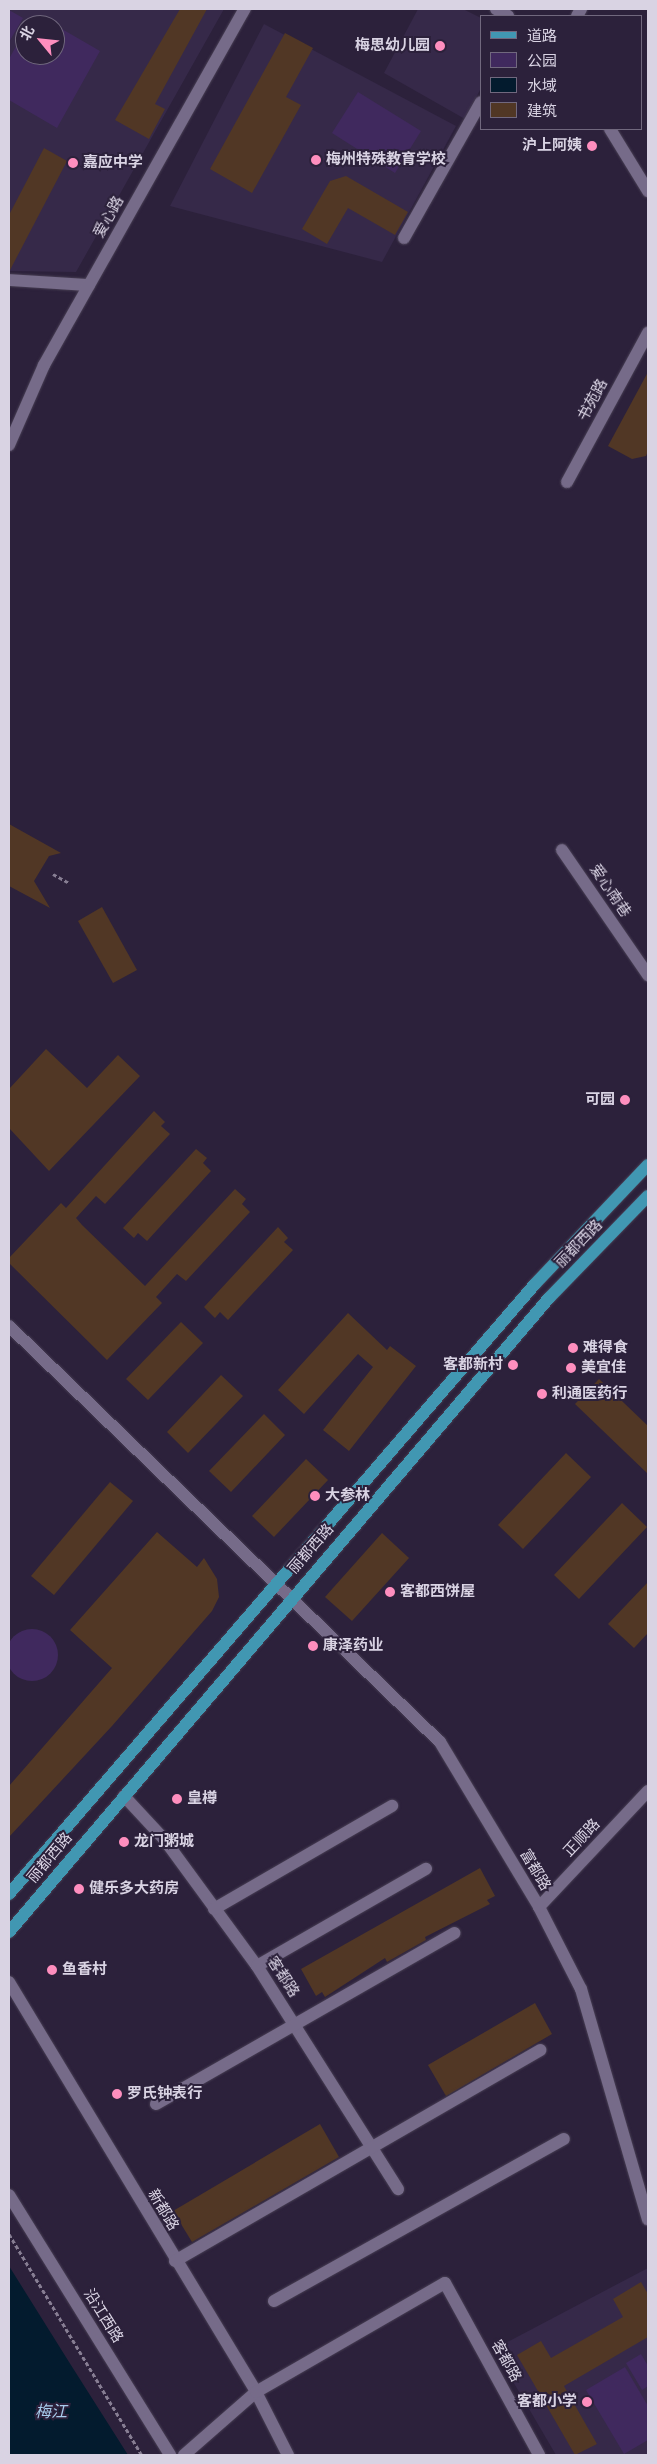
<!DOCTYPE html>
<meta charset="utf-8">
<style>
body{margin:0}
#map{position:relative;width:657px;height:2464px;overflow:hidden;background:#2c213b;font-family:"Sofia Sans Condensed","Noto Sans SC",sans-serif}
div>[style]{position:absolute}
[style*='--x']{left:calc(var(--x)*1px);top:calc(var(--y)*1px);width:calc(var(--w)*1px);rotate:calc(var(--a)*1deg)}
.built>*{inset:0;background:#362949}
.green>*{inset:0;background:#40295e}
.round{border-radius:50%}
.water>*{inset:0;background:#031b2e}
.building>*{inset:0;background:#513725}
.path>*{height:3px;margin-top:-1.5px;transform-origin:0;background:repeating-linear-gradient(90deg,#877e93 0 4px,transparent 0 6.5px)}
.roads{filter:drop-shadow(0 0 1px #473e53) drop-shadow(0 0 1px #473e53)}
.minor>*{height:12px;margin:-6px;padding:0 6px;transform-origin:6px;border-radius:6px;background:#766b89}
.major>*{height:12px;margin:-6px;padding:0 6px;transform-origin:6px;border-radius:6px;background:#4197b2}
.dots>*{width:14px;height:14px;translate:-50% -50%;box-sizing:border-box;border:2px solid #2c213b;border-radius:50%}
span{translate:-50% -50%;white-space:nowrap;text-align:center;line-height:1.15;-webkit-text-stroke:4px #2c213b;paint-order:stroke}
.poi-label{font-size:15px;color:#d9d3e3;font-weight:700}
.right{translate:-100% -50%;text-align:right}
.left{translate:0 -50%;text-align:left}
.street-label{font-size:15px;color:#d9d3e3}
.water-label{font-size:16px;color:#a8cced;font-style:italic}
.frame{position:absolute;inset:0;border:10px solid #d9d3e3;pointer-events:none}
.legend{position:absolute;left:480px;top:15px;width:162px;height:115px;box-sizing:border-box;background:#2c213b;border:1px solid #71687e;margin:0;padding:6px 9px;list-style:none;font-size:15px;color:#d9d3e3}
.legend li{display:flex;align-items:center;gap:10px;height:25px}
.legend b{width:25px;border:1px solid #71687e}
.north{position:absolute;left:15px;top:15px;width:50px;height:50px;box-sizing:border-box;background:#2c213b;border:1px solid #71687e;border-radius:50%;rotate:298deg;font-size:14px;font-weight:700;line-height:20px;text-align:center;color:#d9d3e3}
.north::after{content:'';display:block;margin:auto;width:18px;height:22px;background:#fe8ebe;clip-path:polygon(50% 0,100% 100%,50% 72%,0 100%)}
</style>
<div id="map">
<div class="built">
<div style="clip-path:polygon(evenodd,9px 9px,224px 9px,76px 272px,9px 271px,9px 9px,25px 25px,55px 25px,55px 55px,25px 55px,25px 25px)"></div>
<div style="clip-path:polygon(418px 9px,463px 9px,481px 18px,481px 88px,465px 119px,384px 73px)"></div>
<div style="clip-path:polygon(264px 24px,456px 126px,382px 262px,170px 206px)"></div>
<div style="clip-path:polygon(648px 2268px,648px 2455px,556px 2455px,494px 2349px)"></div>
</div>
<div class="green">
<div style="clip-path:polygon(9px 10px,23px 18px,9px 42px)"></div>
<div style="clip-path:polygon(55px 25px,100px 51px,57px 128px,9px 100px,9px 59px,25px 30px,25px 55px,55px 55px)"></div>
<div style="clip-path:polygon(358px 92px,421px 131px,395px 173px,332px 133px)"></div>
<div class="round" style="left:6px;top:1629px;width:52px;height:52px"></div>
<div style="clip-path:polygon(641px 2354px,648px 2366px,648px 2386px,642px 2390px,626px 2363px)"></div>
<div style="clip-path:polygon(625px 2367px,648px 2406px,648px 2440px,624px 2454px,586px 2390px)"></div>
</div>
<div class="water">
<div style="clip-path:polygon(9px 2266px,69px 2362px,128px 2455px,9px 2455px)"></div>
</div>
<div class="building">
<div style="clip-path:polygon(180px 9px,207px 9px,155px 104px,165px 109px,149px 139px,115px 120px)"></div>
<div style="clip-path:polygon(285px 33px,313px 48px,286px 97px,301px 105px,252px 193px,210px 169px)"></div>
<div style="clip-path:polygon(44px 148px,67px 161px,9px 272px,9px 215px)"></div>
<div style="clip-path:polygon(346px 176px,408px 212px,395px 235px,348px 208px,327px 244px,302px 229px,330px 181px)"></div>
<div style="clip-path:polygon(648px 372px,648px 451px,646px 456px,632px 459px,608px 446px)"></div>
<div style="clip-path:polygon(9px 824px,61px 853px,49px 856px,34px 881px,50px 908px,9px 886px)"></div>
<div style="clip-path:polygon(102px 907px,137px 970px,113px 983px,78px 921px)"></div>
<div style="clip-path:polygon(46px 1049px,87px 1088px,118px 1055px,140px 1076px,49px 1171px,9px 1128px,9px 1089px)"></div>
<div style="clip-path:polygon(154px 1111px,165px 1122px,161px 1126px,170px 1134px,105px 1204px,96px 1196px,76px 1218px,82px 1225px,145px 1286px,235px 1189px,246px 1199px,242px 1204px,250px 1212px,186px 1281px,177px 1274px,156px 1297px,162px 1303px,107px 1360px,9px 1263px,9px 1258px,61px 1203px,66px 1208px)"></div>
<div style="clip-path:polygon(196px 1149px,207px 1158px,203px 1163px,211px 1171px,147px 1241px,138px 1233px,134px 1238px,123px 1228px)"></div>
<div style="clip-path:polygon(278px 1227px,288px 1238px,284px 1242px,293px 1250px,228px 1320px,220px 1312px,215px 1318px,204px 1307px)"></div>
<div style="clip-path:polygon(348px 1313px,387px 1350px,390px 1346px,416px 1366px,349px 1451px,323px 1430px,373px 1367px,358px 1354px,304px 1414px,278px 1390px)"></div>
<div style="clip-path:polygon(181px 1322px,203px 1343px,148px 1400px,126px 1379px)"></div>
<div style="clip-path:polygon(221px 1375px,243px 1396px,188px 1453px,167px 1432px)"></div>
<div style="clip-path:polygon(599px 1379px,648px 1426px,648px 1474px,575px 1404px)"></div>
<div style="clip-path:polygon(264px 1414px,285px 1435px,231px 1492px,209px 1471px)"></div>
<div style="clip-path:polygon(566px 1453px,591px 1477px,523px 1549px,498px 1525px)"></div>
<div style="clip-path:polygon(306px 1459px,328px 1480px,274px 1537px,252px 1516px)"></div>
<div style="clip-path:polygon(110px 1482px,133px 1501px,54px 1595px,31px 1576px)"></div>
<div style="clip-path:polygon(622px 1503px,647px 1527px,579px 1599px,554px 1575px)"></div>
<div style="clip-path:polygon(157px 1532px,197px 1567px,204px 1558px,217px 1579px,219px 1597px,212px 1611px,112px 1726px,9px 1837px,9px 1786px,112px 1668px,70px 1630px)"></div>
<div style="clip-path:polygon(382px 1533px,409px 1558px,352px 1621px,325px 1597px)"></div>
<div style="clip-path:polygon(648px 1582px,648px 1633px,634px 1648px,608px 1624px)"></div>
<div style="clip-path:polygon(480px 1868px,495px 1896px,487px 1900px,490px 1904px,425px 1937px,426px 1940px,387px 1962px,385px 1958px,325px 1997px,322px 1992px,316px 1996px,301px 1969px)"></div>
<div style="clip-path:polygon(535px 2003px,552px 2034px,446px 2096px,428px 2065px)"></div>
<div style="clip-path:polygon(320px 2124px,339px 2157px,192px 2242px,173px 2211px)"></div>
<div style="clip-path:polygon(641px 2282px,648px 2294px,648px 2337px,564px 2386px,597px 2444px,575px 2455px,517px 2355px,541px 2341px,551px 2358px,623px 2317px,613px 2299px)"></div>
</div>
<div class="path">
<div style="--x:53;--y:874;--w:18;--a:29"></div>
<div style="--x:9;--y:2234;--w:258;--a:59"></div>
</div>
<div class="roads">
<div class="minor">
<div style="--x:496;--y:9;--w:14;--a:30"></div>
<div style="--x:577;--y:16;--w:8;--a:-60"></div>
<div style="--x:610;--y:129;--w:73;--a:58.5"></div>
<div style="--x:404;--y:238;--w:156;--a:-60.5"></div>
<div style="--x:9;--y:280;--w:80;--a:3.6"></div>
<div style="--x:9;--y:445;--w:87;--a:-66.4"></div>
<div style="--x:44;--y:365;--w:409;--a:-60.6"></div>
<div style="--x:567;--y:482;--w:170;--a:-61.5"></div>
<div style="--x:562;--y:850;--w:152;--a:55.5"></div>
<div style="--x:9;--y:1326;--w:599;--a:43.99"></div>
<div style="--x:440;--y:1742;--w:192;--a:59"></div>
<div style="--x:539;--y:1907;--w:92;--a:62.9"></div>
<div style="--x:581;--y:1989;--w:240;--a:73.8"></div>
<div style="--x:124;--y:1796;--w:59;--a:47.1"></div>
<div style="--x:164;--y:1839;--w:157;--a:53.8"></div>
<div style="--x:257;--y:1966;--w:264;--a:57.7"></div>
<div style="--x:539;--y:1907;--w:159;--a:-46.8"></div>
<div style="--x:214;--y:1909;--w:206;--a:-30.1"></div>
<div style="--x:257;--y:1966;--w:195;--a:-29.9"></div>
<div style="--x:9;--y:1982;--w:479;--a:58.9"></div>
<div style="--x:256;--y:2392;--w:71;--a:63.1"></div>
<div style="--x:156;--y:2104;--w:344;--a:-29.8"></div>
<div style="--x:9;--y:2195;--w:306;--a:58.2"></div>
<div style="--x:175;--y:2261;--w:422;--a:-30"></div>
<div style="--x:274;--y:2301;--w:332;--a:-29.2"></div>
<div style="--x:184;--y:2455;--w:96;--a:-41.2"></div>
<div style="--x:256;--y:2392;--w:218;--a:-30"></div>
<div style="--x:445;--y:2283;--w:196;--a:61.3"></div>
</div>
<div class="major">
<div style="--x:9;--y:1894;--w:805;--a:-49.23"></div>
<div style="--x:535;--y:1284;--w:164;--a:-46.5"></div>
<div style="--x:9;--y:1932;--w:833;--a:-49.58"></div>
<div style="--x:549;--y:1298;--w:142;--a:-45.9"></div>
</div>
</div>
<div class="dots">
<div style="left:440px;top:46px;background:#fe8ebe"></div>
<div style="left:592px;top:146px;background:#fe8ebe"></div>
<div style="left:316px;top:160px;background:#fe8ebe"></div>
<div style="left:73px;top:163px;background:#fe8ebe"></div>
<div style="left:625px;top:1100px;background:#fe8ebe"></div>
<div style="left:573px;top:1348px;background:#fe8ebe"></div>
<div style="left:513px;top:1365px;background:#fe8ebe"></div>
<div style="left:571px;top:1368px;background:#fe8ebe"></div>
<div style="left:542px;top:1394px;background:#fe8ebe"></div>
<div style="left:315px;top:1496px;background:#fe8ebe"></div>
<div style="left:390px;top:1592px;background:#fe8ebe"></div>
<div style="left:313px;top:1646px;background:#fe8ebe"></div>
<div style="left:177px;top:1799px;background:#fe8ebe"></div>
<div style="left:124px;top:1842px;background:#fe8ebe"></div>
<div style="left:79px;top:1889px;background:#fe8ebe"></div>
<div style="left:52px;top:1970px;background:#fe8ebe"></div>
<div style="left:117px;top:2094px;background:#fe8ebe"></div>
<div style="left:587px;top:2402px;background:#fe8ebe"></div>
</div>
<div class="poi-label">
<span class="right" style="left:430px;top:46px">梅思幼儿园</span>
<span class="right" style="left:582px;top:146px">沪上阿姨</span>
<span class="left" style="left:326px;top:160px">梅州特殊教育学校</span>
<span class="left" style="left:83px;top:163px">嘉应中学</span>
<span class="right" style="left:615px;top:1100px">可园</span>
<span class="left" style="left:583px;top:1348px">难得食</span>
<span class="right" style="left:503px;top:1365px">客都新村</span>
<span class="left" style="left:581px;top:1368px">美宜佳</span>
<span class="left" style="left:552px;top:1394px">利通医药行</span>
<span class="left" style="left:325px;top:1496px">大参林</span>
<span class="left" style="left:400px;top:1592px">客都西饼屋</span>
<span class="left" style="left:323px;top:1646px">康泽药业</span>
<span class="left" style="left:187px;top:1799px">皇樽</span>
<span class="left" style="left:134px;top:1842px">龙门粥城</span>
<span class="left" style="left:89px;top:1889px">健乐多大药房</span>
<span class="left" style="left:62px;top:1970px">鱼香村</span>
<span class="left" style="left:127px;top:2094px">罗氏钟表行</span>
<span class="right" style="left:577px;top:2402px">客都小学</span>
</div>
<div class="street-label">
<span style="left:109px;top:217px;rotate:-61deg">爱心路</span>
<span style="left:593px;top:400px;rotate:-62deg">书苑路</span>
<span style="left:610px;top:891px;rotate:56deg">爱心南巷</span>
<span style="left:579px;top:1244px;rotate:-46deg">丽都西路</span>
<span style="left:311px;top:1549px;rotate:-49deg">丽都西路</span>
<span style="left:582px;top:1838px;rotate:-47deg">正顺路</span>
<span style="left:50px;top:1858px;rotate:-50deg">丽都西路</span>
<span style="left:535px;top:1870px;rotate:59deg">富都路</span>
<span style="left:283px;top:1977px;rotate:57deg">客都路</span>
<span style="left:163px;top:2210px;rotate:59deg">新都路</span>
<span style="left:103px;top:2316px;rotate:58deg">沿江西路</span>
<span style="left:506px;top:2361px;rotate:61deg">客都路</span>
</div>
<div class="water-label">
<span style="left:51px;top:2413px">梅江</span>
</div>
<div class="frame"></div>
<ul class="legend">
<li><b style="height:6px;background:#4197b2"></b>道路</li>
<li><b style="height:14px;background:#40295e"></b>公园</li>
<li><b style="height:14px;background:#031b2e"></b>水域</li>
<li><b style="height:14px;background:#513725"></b>建筑</li>
</ul>
<div class="north">北</div>
</div>
